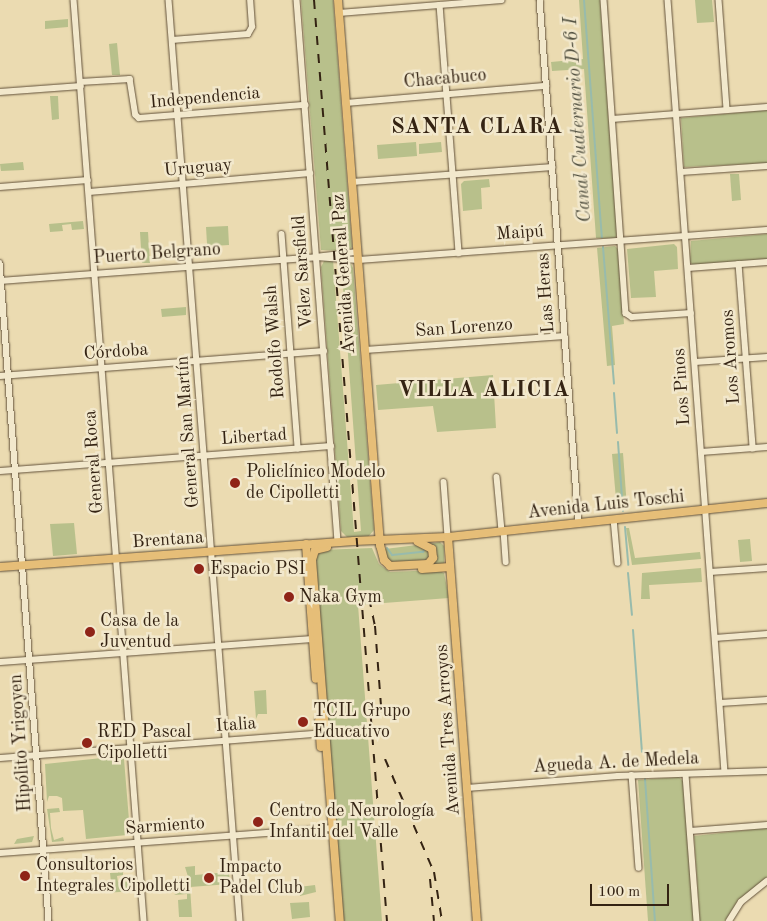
<!DOCTYPE html>
<meta charset="utf-8">
<style>
body{margin:0}
#map{position:relative;width:767px;height:921px;overflow:hidden;background:#ebdbb1;font-family:"Old Standard TT",serif}
div>[style]{position:absolute}
[style*='--x']{left:calc(var(--x)*1px);top:calc(var(--y)*1px);width:calc(var(--w)*1px);rotate:calc(var(--a)*1deg)}
.green>*{inset:0;background:#b8c08b}
.stream>*{height:2px;margin:-1px;padding:0 1px;transform-origin:1px;border-radius:1px;background:#98bbac}
.roads{filter:drop-shadow(0 0 1px #62513a) drop-shadow(0 0 1px #62513a)}
.minor>*{height:5.5px;margin:-2.75px;padding:0 2.75px;transform-origin:2.75px;border-radius:2.75px;background:#f2e8cc}
.major>*{height:8px;margin:-4px;padding:0 4px;transform-origin:4px;border-radius:4px;background:#e6be78}
.rail>*{height:2px;margin-top:-1px;transform-origin:0;background:repeating-linear-gradient(90deg,#342313 0 9px,transparent 0 18px)}
.dots>*{width:14px;height:14px;translate:-50% -50%;box-sizing:border-box;border:2px solid #f2e8cc;border-radius:50%}
span{translate:-50% -50%;white-space:nowrap;text-align:center;line-height:1.15;-webkit-text-stroke:5px #f2e8cc;paint-order:stroke}
.street-label{font-size:18px;color:#342313}
.poi-label{font-size:18px;color:#342313}
.left{translate:0 -50%;text-align:left}
.water-label{font-size:19px;color:#525141;font-style:italic}
.district-label{font-size:22px;color:#342313;font-weight:700;letter-spacing:1px}
.scale{position:absolute;left:590px;top:884px;width:79px;height:22px;box-sizing:border-box;border:2px solid #342313;border-top:0;padding-left:6px;font-size:15px;line-height:18px;white-space:nowrap;color:#342313;-webkit-text-stroke:4px #f2e8cc;paint-order:stroke}
</style>
<div id="map">
<div class="green">
<div style="clip-path:polygon(301px 0,333px 0,352px 247px,348px 251px,321px 250px)"></div>
<div style="clip-path:polygon(579px 0,600px 0,617px 234px,615px 239px,596px 238px,584px 69px,552px 71px,551px 62px,583px 59px)"></div>
<div style="clip-path:polygon(695px 0,712px 0,714px 22px,697px 23px)"></div>
<div style="clip-path:polygon(68px 19px,68px 27px,45px 29px,45px 21px)"></div>
<div style="clip-path:polygon(117px 43px,120px 75px,112px 75px,109px 44px)"></div>
<div style="clip-path:polygon(50px 96px,58px 96px,59px 119px,52px 120px)"></div>
<div style="clip-path:polygon(767px 110px,767px 163px,684px 167px,681px 118px)"></div>
<div style="clip-path:polygon(416px 142px,417px 156px,378px 159px,377px 145px)"></div>
<div style="clip-path:polygon(441px 142px,442px 152px,419px 154px,419px 144px)"></div>
<div style="clip-path:polygon(23px 162px,24px 170px,1px 171px,0 164px)"></div>
<div style="clip-path:polygon(730px 174px,739px 174px,741px 200px,732px 201px)"></div>
<div style="clip-path:polygon(489px 179px,490px 187px,481px 188px,482px 209px,463px 211px,461px 184px,464px 181px)"></div>
<div style="clip-path:polygon(83px 221px,84px 229px,72px 230px,71px 224px,62px 225px,63px 231px,50px 232px,49px 224px)"></div>
<div style="clip-path:polygon(228px 226px,229px 245px,213px 246px,210px 252px,202px 245px,207px 244px,206px 227px)"></div>
<div style="clip-path:polygon(140px 232px,148px 232px,150px 263px,142px 263px)"></div>
<div style="clip-path:polygon(767px 234px,767px 259px,693px 265px,690px 262px,691px 241px)"></div>
<div style="clip-path:polygon(674px 244px,677px 247px,678px 269px,654px 271px,656px 297px,631px 298px,627px 249px)"></div>
<div style="clip-path:polygon(615px 246px,619px 250px,624px 324px,612px 326px,615px 365px,607px 366px,597px 248px)"></div>
<div style="clip-path:polygon(333px 260px,354px 532px,361px 531px,341px 260px,350px 262px,353px 268px,374px 530px,368px 537px,348px 538px,341px 531px,321px 267px,324px 261px)"></div>
<div style="clip-path:polygon(186px 307px,186px 315px,162px 317px,161px 309px)"></div>
<div style="clip-path:polygon(493px 375px,496px 428px,437px 432px,433px 406px,378px 410px,376px 385px)"></div>
<div style="clip-path:polygon(623px 453px,627px 508px,617px 510px,612px 454px)"></div>
<div style="clip-path:polygon(74px 523px,77px 554px,53px 556px,50px 524px)"></div>
<div style="clip-path:polygon(626px 528px,629px 528px,635px 558px,700px 552px,701px 559px,632px 565px)"></div>
<div style="clip-path:polygon(750px 539px,752px 561px,740px 562px,738px 540px)"></div>
<div style="clip-path:polygon(440px 542px,444px 546px,444px 565px,429px 566px,430px 544px)"></div>
<div style="clip-path:polygon(417px 545px,423px 546px,430px 553px,429px 561px,394px 565px,387px 561px,385px 549px)"></div>
<div style="clip-path:polygon(372px 548px,379px 564px,390px 572px,437px 570px,444px 573px,449px 598px,358px 605px,382px 921px,343px 921px,315px 557px,320px 550px)"></div>
<div style="clip-path:polygon(701px 568px,702px 582px,649px 585px,650px 599px,641px 599px,642px 573px)"></div>
<div style="clip-path:polygon(266px 690px,267px 714px,258px 714px,256px 719px,254px 691px)"></div>
<div style="clip-path:polygon(121px 756px,124px 759px,130px 832px,127px 835px,86px 839px,83px 810px,63px 811px,62px 798px,57px 796px,49px 796px,47px 802px,45px 764px)"></div>
<div style="clip-path:polygon(679px 777px,683px 781px,694px 921px,648px 921px,638px 780px)"></div>
<div style="clip-path:polygon(59px 808px,60px 812px,50px 813px,51px 828px,54px 840px,63px 837px,64px 841px,52px 842px,47px 809px)"></div>
<div style="clip-path:polygon(767px 828px,767px 877px,738px 900px,725px 921px,700px 921px,694px 836px)"></div>
<div style="clip-path:polygon(34px 836px,32px 842px,14px 844px,17px 839px)"></div>
<div style="clip-path:polygon(195px 866px,195px 875px,229px 872px,230px 884px,190px 887px,192px 917px,179px 917px,178px 900px,187px 899px,187px 894px,174px 895px,180px 892px,179px 888px,175px 888px,174px 881px,189px 880px,185px 867px)"></div>
<div style="clip-path:polygon(123px 872px,123px 875px,117px 876px,118px 882px,134px 881px,134px 891px,104px 893px,103px 883px,111px 882px,110px 873px)"></div>
<div style="clip-path:polygon(315px 885px,316px 892px,300px 896px,299px 887px)"></div>
<div style="clip-path:polygon(309px 902px,310px 917px,292px 919px,290px 903px)"></div>
</div>
<div class="stream">
<div style="--x:584;--y:0;--w:238;--a:85.7"></div>
<div style="--x:603;--y:247;--w:137;--a:85.4"></div>
<div style="--x:614;--y:393;--w:40;--a:85.7"></div>
<div style="--x:618;--y:442;--w:69;--a:85.9"></div>
<div style="--x:625;--y:527;--w:38;--a:85"></div>
<div style="--x:387;--y:548;--w:9;--a:54"></div>
<div style="--x:392;--y:555;--w:31;--a:-6"></div>
<div style="--x:423;--y:552;--w:4;--a:-63"></div>
<div style="--x:628;--y:573;--w:42;--a:84.6"></div>
<div style="--x:633;--y:630;--w:122;--a:85.8"></div>
<div style="--x:645;--y:779;--w:142;--a:86"></div>
</div>
<div class="roads">
<div class="minor">
<div style="--x:74;--y:0;--w:924;--a:85.65"></div>
<div style="--x:169;--y:0;--w:924;--a:85.59"></div>
<div style="--x:297;--y:0;--w:544;--a:85.67"></div>
<div style="--x:540;--y:0;--w:524;--a:85.74"></div>
<div style="--x:604;--y:0;--w:314;--a:86"></div>
<div style="--x:626;--y:313;--w:7;--a:34"></div>
<div style="--x:632;--y:317;--w:59;--a:-3.9"></div>
<div style="--x:668;--y:0;--w:774;--a:85.78"></div>
<div style="--x:719;--y:0;--w:110;--a:85.8"></div>
<div style="--x:440;--y:5;--w:249;--a:85.6"></div>
<div style="--x:339;--y:13;--w:163;--a:-4.6"></div>
<div style="--x:172;--y:40;--w:76;--a:-4.5"></div>
<div style="--x:248;--y:34;--w:8;--a:-60"></div>
<div style="--x:252;--y:27;--w:27;--a:-94"></div>
<div style="--x:80;--y:82;--w:50;--a:-3.4"></div>
<div style="--x:130;--y:79;--w:36;--a:81"></div>
<div style="--x:136;--y:115;--w:4;--a:45"></div>
<div style="--x:139;--y:118;--w:167;--a:-4.5"></div>
<div style="--x:0;--y:92;--w:81;--a:-4.2"></div>
<div style="--x:346;--y:103;--w:201;--a:-4.9"></div>
<div style="--x:612;--y:119;--w:155;--a:-4.4"></div>
<div style="--x:681;--y:172;--w:86;--a:-4"></div>
<div style="--x:352;--y:182;--w:201;--a:-4.3"></div>
<div style="--x:0;--y:187;--w:88;--a:-4.5"></div>
<div style="--x:89;--y:192;--w:222;--a:-4.9"></div>
<div style="--x:282;--y:234;--w:215;--a:85.7"></div>
<div style="--x:316;--y:257;--w:41;--a:-7"></div>
<div style="--x:0;--y:263;--w:660;--a:85.74"></div>
<div style="--x:739;--y:264;--w:185;--a:85.6"></div>
<div style="--x:688;--y:268;--w:79;--a:-4.3"></div>
<div style="--x:0;--y:281;--w:317;--a:-4.3"></div>
<div style="--x:316;--y:257;--w:42;--a:4.1"></div>
<div style="--x:358;--y:260;--w:410;--a:-4.2"></div>
<div style="--x:365;--y:350;--w:200;--a:-4"></div>
<div style="--x:695;--y:362;--w:72;--a:-4"></div>
<div style="--x:0;--y:376;--w:325;--a:-4.4"></div>
<div style="--x:701;--y:452;--w:66;--a:-4.3"></div>
<div style="--x:0;--y:471;--w:332;--a:-4.3"></div>
<div style="--x:497;--y:477;--w:54;--a:84.7"></div>
<div style="--x:444;--y:482;--w:55;--a:85.8"></div>
<div style="--x:614;--y:519;--w:44;--a:84.8"></div>
<div style="--x:504;--y:531;--w:31;--a:86"></div>
<div style="--x:710;--y:572;--w:57;--a:-4"></div>
<div style="--x:715;--y:638;--w:52;--a:-4.4"></div>
<div style="--x:0;--y:662;--w:317;--a:-4.2"></div>
<div style="--x:720;--y:703;--w:47;--a:-3.7"></div>
<div style="--x:0;--y:758;--w:324;--a:-4.4"></div>
<div style="--x:632;--y:775;--w:93;--a:85.7"></div>
<div style="--x:686;--y:775;--w:146;--a:85.7"></div>
<div style="--x:467;--y:788;--w:151;--a:-4.5"></div>
<div style="--x:618;--y:776;--w:149;--a:-1.9"></div>
<div style="--x:690;--y:831;--w:77;--a:-4.5"></div>
<div style="--x:0;--y:853;--w:334;--a:-4.3"></div>
<div style="--x:729;--y:921;--w:22;--a:-58"></div>
<div style="--x:741;--y:902;--w:33;--a:-39"></div>
</div>
<div class="major">
<div style="--x:338;--y:0;--w:547;--a:85.59"></div>
<div style="--x:380;--y:545;--w:16;--a:75"></div>
<div style="--x:384;--y:560;--w:8;--a:45"></div>
<div style="--x:390;--y:566;--w:38;--a:-3"></div>
<div style="--x:428;--y:564;--w:8;--a:-50"></div>
<div style="--x:433;--y:558;--w:9;--a:-96"></div>
<div style="--x:432;--y:549;--w:16;--a:-153"></div>
<div style="--x:448;--y:537;--w:385;--a:85.7"></div>
<div style="--x:306;--y:544;--w:135;--a:85.8"></div>
<div style="--x:327;--y:547;--w:12;--a:166"></div>
<div style="--x:315;--y:550;--w:10;--a:107"></div>
<div style="--x:312;--y:560;--w:362;--a:85.6"></div>
<div style="--x:0;--y:567;--w:355;--a:-4.2"></div>
<div style="--x:354;--y:541;--w:94;--a:-2.4"></div>
<div style="--x:448;--y:537;--w:321;--a:-6.1"></div>
<div style="--x:422;--y:569;--w:28;--a:-4"></div>
<div style="--x:319;--y:721;--w:26;--a:86"></div>
</div>
</div>
<div class="rail">
<div style="--x:314;--y:0;--w:924;--a:85.47"></div>
<div style="--x:369;--y:598;--w:29;--a:78"></div>
<div style="--x:375;--y:626;--w:79;--a:85.7"></div>
<div style="--x:385;--y:759;--w:123;--a:66.6"></div>
<div style="--x:434;--y:872;--w:50;--a:80.7"></div>
<div style="--x:430;--y:879;--w:42;--a:84.6"></div>
</div>
<div class="dots">
<div style="left:235px;top:483px;background:#8f2418"></div>
<div style="left:199px;top:569px;background:#8f2418"></div>
<div style="left:289px;top:597px;background:#8f2418"></div>
<div style="left:90px;top:632px;background:#8f2418"></div>
<div style="left:303px;top:722px;background:#8f2418"></div>
<div style="left:87px;top:743px;background:#8f2418"></div>
<div style="left:258px;top:822px;background:#8f2418"></div>
<div style="left:25px;top:876px;background:#8f2418"></div>
<div style="left:209px;top:878px;background:#8f2418"></div>
</div>
<div class="street-label">
<span style="left:445px;top:79px;rotate:-5deg">Chacabuco</span>
<span style="left:205px;top:98px;rotate:-5deg">Independencia</span>
<span style="left:198px;top:168px;rotate:-5deg">Uruguay</span>
<span style="left:520px;top:233px;rotate:-4deg">Maipú</span>
<span style="left:157px;top:254px;rotate:-4deg">Puerto Belgrano</span>
<span style="left:303px;top:272px;rotate:-94deg">Vélez Sarsfield</span>
<span style="left:344px;top:274px;rotate:-94deg">Avenida General Paz</span>
<span style="left:546px;top:293px;rotate:-94deg">Las Heras</span>
<span style="left:464px;top:328px;rotate:-4deg">San Lorenzo</span>
<span style="left:275px;top:342px;rotate:-94deg">Rodolfo Walsh</span>
<span style="left:116px;top:352px;rotate:-4deg">Córdoba</span>
<span style="left:731px;top:357px;rotate:-94deg">Los Aromos</span>
<span style="left:682px;top:387px;rotate:-94deg">Los Pinos</span>
<span style="left:188px;top:432px;rotate:-94deg">General San Martín</span>
<span style="left:254px;top:437px;rotate:-4deg">Libertad</span>
<span style="left:94px;top:462px;rotate:-94deg">General Roca</span>
<span style="left:606px;top:505px;rotate:-6deg">Avenida Luis Toschi</span>
<span style="left:168px;top:540px;rotate:-4deg">Brentana</span>
<span style="left:236px;top:725px;rotate:-4deg">Italia</span>
<span style="left:448px;top:730px;rotate:-94deg">Avenida Tres Arroyos</span>
<span style="left:21px;top:743px;rotate:-94deg">Hipólito Yrigoyen</span>
<span style="left:616px;top:763px;rotate:-3deg">Agueda A. de Medela</span>
<span style="left:165px;top:826px;rotate:-4deg">Sarmiento</span>
</div>
<div class="poi-label">
<span class="left" style="left:246px;top:483px">Policlínico Modelo<br>de Cipolletti</span>
<span class="left" style="left:210px;top:569px">Espacio PSI</span>
<span class="left" style="left:299px;top:597px">Naka Gym</span>
<span class="left" style="left:100px;top:632px">Casa de la<br>Juventud</span>
<span class="left" style="left:313px;top:722px">TCIL Grupo<br>Educativo</span>
<span class="left" style="left:97px;top:743px">RED Pascal<br>Cipolletti</span>
<span class="left" style="left:269px;top:822px">Centro de Neurología<br>Infantil del Valle</span>
<span class="left" style="left:36px;top:876px">Consultorios<br>Integrales Cipolletti</span>
<span class="left" style="left:219px;top:878px">Impacto<br>Padel Club</span>
</div>
<div class="water-label">
<span style="left:579px;top:120px;rotate:-94deg">Canal Cuaternario D-6 I</span>
</div>
<div class="district-label">
<span style="left:477px;top:128px">SANTA CLARA</span>
<span style="left:484px;top:391px">VILLA ALICIA</span>
</div>
<div class="scale">100 m</div>
</div>
